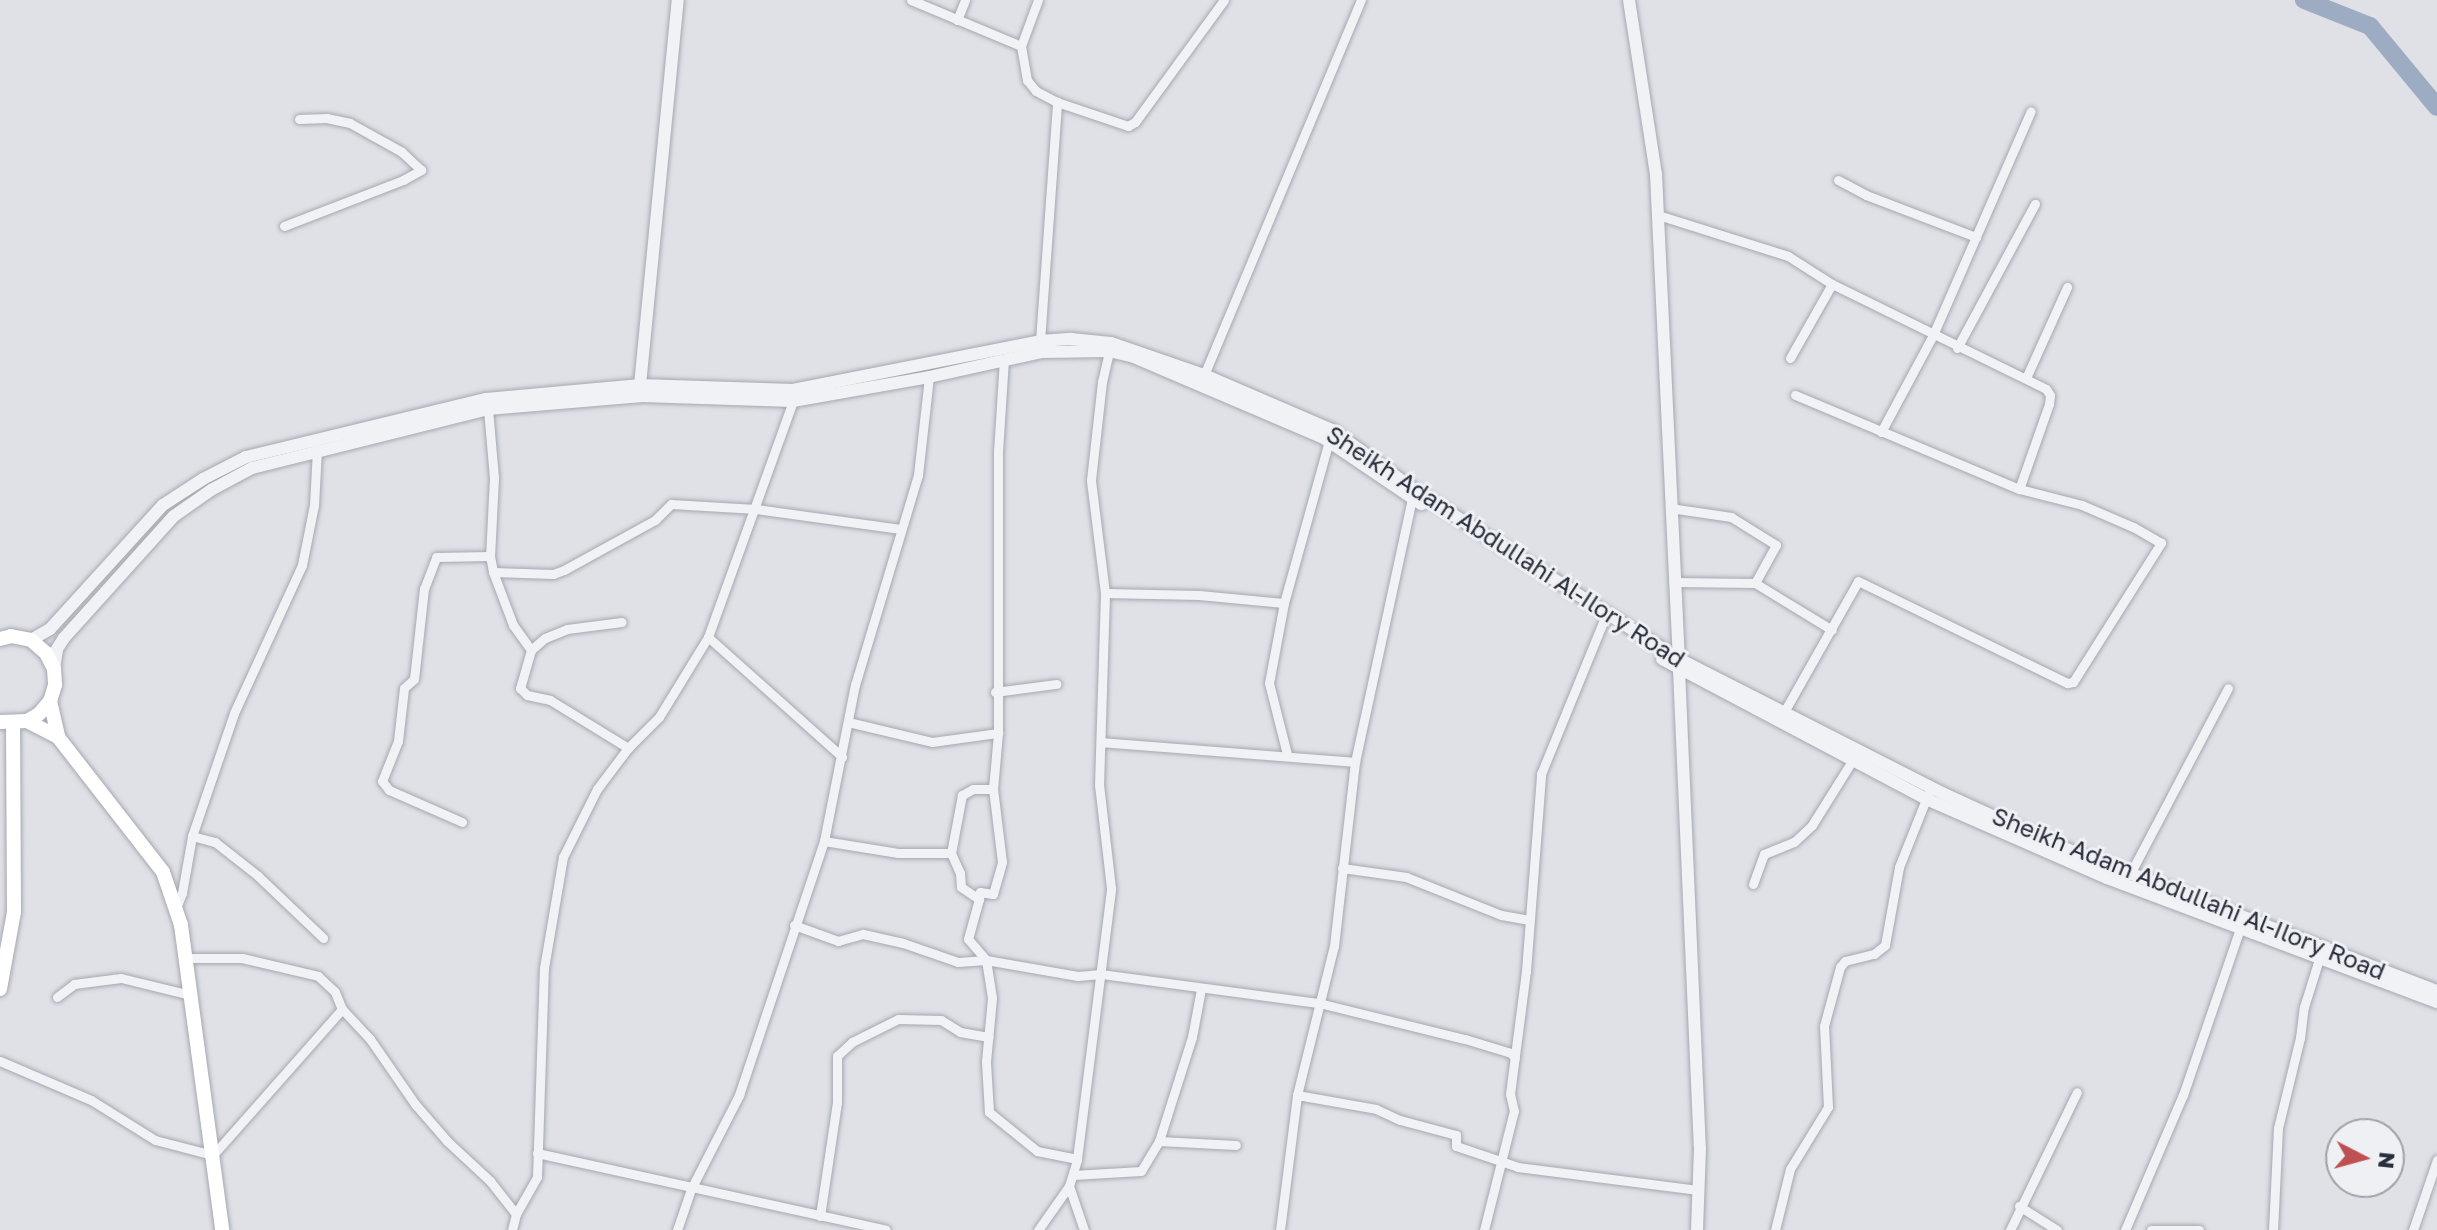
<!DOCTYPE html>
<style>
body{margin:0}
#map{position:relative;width:2437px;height:1230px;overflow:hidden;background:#dfe1e7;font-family:"Golos Text",sans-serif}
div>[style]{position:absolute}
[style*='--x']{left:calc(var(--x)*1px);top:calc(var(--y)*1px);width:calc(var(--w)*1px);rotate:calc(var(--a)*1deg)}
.river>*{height:18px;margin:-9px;padding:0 9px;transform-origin:9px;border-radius:9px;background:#9dabc3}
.roads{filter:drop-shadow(0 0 2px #a5a8b0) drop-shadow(0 0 2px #a5a8b0)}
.minor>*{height:9px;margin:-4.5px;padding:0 4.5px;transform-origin:4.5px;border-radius:4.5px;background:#f1f2f5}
.tertiary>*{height:12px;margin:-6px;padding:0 6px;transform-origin:6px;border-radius:6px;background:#f1f2f5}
.primary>*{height:14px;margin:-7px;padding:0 7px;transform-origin:7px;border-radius:7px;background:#fff}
span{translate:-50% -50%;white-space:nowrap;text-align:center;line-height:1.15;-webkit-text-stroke:6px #eef0f4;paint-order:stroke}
.street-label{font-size:24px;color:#2a2e3c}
.north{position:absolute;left:2325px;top:1118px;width:80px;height:80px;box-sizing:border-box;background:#eef0f4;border:2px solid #a0a2aa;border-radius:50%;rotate:96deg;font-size:22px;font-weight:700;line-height:32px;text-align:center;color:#2a2e3c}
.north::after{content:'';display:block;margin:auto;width:28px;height:36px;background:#bf5052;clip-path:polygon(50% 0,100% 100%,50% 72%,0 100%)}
</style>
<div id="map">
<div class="river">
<div style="--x:2304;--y:0;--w:71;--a:21.5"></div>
<div style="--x:2370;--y:26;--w:105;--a:50.4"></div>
</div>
<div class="roads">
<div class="minor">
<div style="--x:911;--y:0;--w:119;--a:22.7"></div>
<div style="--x:1038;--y:0;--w:49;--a:110.3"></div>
<div style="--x:1021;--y:46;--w:35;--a:80"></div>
<div style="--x:1027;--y:80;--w:14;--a:51"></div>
<div style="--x:1036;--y:91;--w:24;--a:28"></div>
<div style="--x:1057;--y:102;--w:75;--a:18.7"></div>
<div style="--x:1128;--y:126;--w:8;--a:-30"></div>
<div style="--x:1135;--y:122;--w:151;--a:-53.9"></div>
<div style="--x:957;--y:20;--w:22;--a:-68"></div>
<div style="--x:1838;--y:180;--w:32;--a:28"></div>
<div style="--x:1866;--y:195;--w:118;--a:20.9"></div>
<div style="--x:1658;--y:215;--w:136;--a:17.5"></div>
<div style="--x:1788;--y:256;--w:52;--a:32.5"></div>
<div style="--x:1832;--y:284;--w:238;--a:26.1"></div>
<div style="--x:2046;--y:389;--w:7;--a:56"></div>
<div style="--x:2050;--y:395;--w:9;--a:96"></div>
<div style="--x:2049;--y:404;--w:90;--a:109.4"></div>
<div style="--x:284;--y:226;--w:128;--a:-21.1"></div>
<div style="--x:403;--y:180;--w:21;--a:-29"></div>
<div style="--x:421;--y:170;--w:26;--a:-137"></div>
<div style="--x:402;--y:152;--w:60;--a:-150.9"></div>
<div style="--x:350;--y:123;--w:24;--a:-168"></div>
<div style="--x:327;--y:118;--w:28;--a:178"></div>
<div style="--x:1040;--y:341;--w:240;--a:-85.9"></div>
<div style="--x:1957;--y:348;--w:164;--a:-61.6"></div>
<div style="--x:1790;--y:358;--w:85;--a:-60.4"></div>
<div style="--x:1004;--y:359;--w:92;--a:93.7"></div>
<div style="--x:998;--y:451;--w:282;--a:90"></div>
<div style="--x:998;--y:733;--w:56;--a:95.1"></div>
<div style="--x:993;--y:789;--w:20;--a:180"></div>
<div style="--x:973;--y:789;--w:13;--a:151"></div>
<div style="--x:962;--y:795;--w:59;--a:100.7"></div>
<div style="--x:951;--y:853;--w:22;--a:66"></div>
<div style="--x:960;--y:873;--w:14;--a:86"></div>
<div style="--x:961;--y:887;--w:22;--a:34"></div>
<div style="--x:979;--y:899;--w:41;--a:105.4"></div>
<div style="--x:968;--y:939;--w:28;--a:49"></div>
<div style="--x:986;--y:960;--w:38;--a:81"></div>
<div style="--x:992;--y:998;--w:64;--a:95.4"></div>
<div style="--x:986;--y:1062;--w:50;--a:86.6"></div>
<div style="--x:989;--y:1112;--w:62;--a:39.1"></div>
<div style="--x:1037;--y:1151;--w:41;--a:11.3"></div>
<div style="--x:1204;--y:375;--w:407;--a:-67.3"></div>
<div style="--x:2026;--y:378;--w:100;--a:-65.7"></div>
<div style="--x:488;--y:409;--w:69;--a:85"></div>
<div style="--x:494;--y:478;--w:78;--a:92.9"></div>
<div style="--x:490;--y:556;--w:16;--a:79"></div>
<div style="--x:493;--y:572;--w:57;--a:69.3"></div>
<div style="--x:513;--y:625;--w:31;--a:54"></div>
<div style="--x:531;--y:650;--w:40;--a:106"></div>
<div style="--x:520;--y:688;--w:10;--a:45"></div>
<div style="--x:527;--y:695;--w:24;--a:12"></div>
<div style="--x:550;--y:700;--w:92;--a:31.6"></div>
<div style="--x:1881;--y:432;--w:110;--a:-61.8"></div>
<div style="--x:1933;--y:335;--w:244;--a:-66.4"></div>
<div style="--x:1670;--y:508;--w:62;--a:8.4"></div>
<div style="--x:1731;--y:517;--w:53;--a:31.9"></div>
<div style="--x:1776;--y:545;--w:43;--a:118.9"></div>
<div style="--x:493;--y:572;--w:60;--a:1.9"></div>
<div style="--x:553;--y:574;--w:12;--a:-20"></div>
<div style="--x:564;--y:570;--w:104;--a:-28.8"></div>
<div style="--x:655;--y:520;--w:23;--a:-45"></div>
<div style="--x:671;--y:504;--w:85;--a:3.4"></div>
<div style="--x:756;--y:509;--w:146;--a:7.9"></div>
<div style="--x:1673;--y:582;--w:82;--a:0.7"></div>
<div style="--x:1755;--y:583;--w:90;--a:31.4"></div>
<div style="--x:1105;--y:593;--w:94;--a:1.2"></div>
<div style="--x:1199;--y:595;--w:85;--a:5.4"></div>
<div style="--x:1284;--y:603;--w:168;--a:-74.5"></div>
<div style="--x:1284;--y:603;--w:81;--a:100.6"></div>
<div style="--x:1269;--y:683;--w:73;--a:75.8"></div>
<div style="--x:708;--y:637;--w:180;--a:41.8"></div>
<div style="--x:531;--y:650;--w:18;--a:-41"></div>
<div style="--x:545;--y:638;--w:24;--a:-22"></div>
<div style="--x:567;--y:629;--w:55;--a:-7.3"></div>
<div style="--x:995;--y:692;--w:62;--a:-7.5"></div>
<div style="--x:1784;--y:712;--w:150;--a:-60.5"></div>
<div style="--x:1858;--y:581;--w:233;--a:26"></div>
<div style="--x:2067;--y:683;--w:6;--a:-9"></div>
<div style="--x:2073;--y:682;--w:165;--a:-57.7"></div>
<div style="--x:2161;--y:543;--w:32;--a:-150"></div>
<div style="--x:2133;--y:527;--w:56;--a:-156.7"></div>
<div style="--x:2082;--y:505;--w:65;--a:-165.7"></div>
<div style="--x:2019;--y:489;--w:243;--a:-157.2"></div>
<div style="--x:848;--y:722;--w:86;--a:13.4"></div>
<div style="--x:932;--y:742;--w:67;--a:-7.8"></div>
<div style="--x:1101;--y:742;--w:255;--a:4.5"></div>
<div style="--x:462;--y:822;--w:80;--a:-156.3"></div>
<div style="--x:389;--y:790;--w:11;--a:-128"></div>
<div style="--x:382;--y:781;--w:43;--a:-68.2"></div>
<div style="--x:398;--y:741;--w:53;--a:-83.5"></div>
<div style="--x:404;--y:688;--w:13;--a:-42"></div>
<div style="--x:414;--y:679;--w:91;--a:-83.7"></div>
<div style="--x:424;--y:589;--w:34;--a:-69"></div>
<div style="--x:436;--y:557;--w:54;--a:-1.1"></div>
<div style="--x:192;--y:836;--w:24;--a:15"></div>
<div style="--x:215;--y:842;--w:55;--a:38.3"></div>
<div style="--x:258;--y:876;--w:90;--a:43.6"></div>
<div style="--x:824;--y:841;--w:75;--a:9.2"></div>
<div style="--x:898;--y:853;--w:53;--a:0"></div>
<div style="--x:1342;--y:868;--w:65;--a:8"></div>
<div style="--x:1406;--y:877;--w:102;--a:21.8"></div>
<div style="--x:1501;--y:915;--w:29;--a:10"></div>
<div style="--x:2130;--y:874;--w:210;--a:-62.2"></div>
<div style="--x:1753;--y:884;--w:32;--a:-70"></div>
<div style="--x:1764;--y:854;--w:32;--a:-22"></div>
<div style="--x:1794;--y:842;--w:25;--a:-43"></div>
<div style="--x:1812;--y:825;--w:75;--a:-58"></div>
<div style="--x:979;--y:899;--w:7;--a:-82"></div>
<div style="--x:980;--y:892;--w:13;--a:9"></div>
<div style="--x:993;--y:894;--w:33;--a:-74"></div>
<div style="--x:1002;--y:862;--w:74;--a:-97"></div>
<div style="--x:176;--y:908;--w:16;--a:-68"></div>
<div style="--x:182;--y:893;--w:58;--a:-80"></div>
<div style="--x:192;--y:836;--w:130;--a:-71.1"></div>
<div style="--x:234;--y:713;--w:163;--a:-65.3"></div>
<div style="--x:302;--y:565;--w:61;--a:-78.7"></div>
<div style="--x:314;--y:505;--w:56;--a:-86.9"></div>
<div style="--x:794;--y:925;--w:47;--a:20"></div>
<div style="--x:838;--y:941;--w:26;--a:-16"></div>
<div style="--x:863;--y:934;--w:41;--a:12.7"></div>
<div style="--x:903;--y:943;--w:58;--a:19.1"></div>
<div style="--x:958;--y:962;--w:28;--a:-4"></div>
<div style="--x:986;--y:960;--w:93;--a:9.9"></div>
<div style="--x:1078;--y:976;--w:23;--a:-5"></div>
<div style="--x:1101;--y:974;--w:220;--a:7.6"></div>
<div style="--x:1319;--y:1003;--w:150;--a:13.9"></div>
<div style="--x:1465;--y:1039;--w:48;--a:16.9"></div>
<div style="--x:1511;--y:1053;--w:6;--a:51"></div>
<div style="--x:184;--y:958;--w:58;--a:0"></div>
<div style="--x:242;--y:958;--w:78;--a:13.3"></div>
<div style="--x:318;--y:976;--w:23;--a:43"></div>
<div style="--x:335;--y:992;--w:18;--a:68"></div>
<div style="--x:342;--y:1009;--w:41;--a:47"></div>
<div style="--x:370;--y:1039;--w:79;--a:55.3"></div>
<div style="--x:415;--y:1104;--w:49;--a:49.1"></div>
<div style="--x:447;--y:1141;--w:59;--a:42.9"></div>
<div style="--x:490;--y:1181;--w:42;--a:51.8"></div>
<div style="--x:516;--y:1214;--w:16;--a:104"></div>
<div style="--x:57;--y:997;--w:21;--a:-37"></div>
<div style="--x:74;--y:984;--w:47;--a:-7.3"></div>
<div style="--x:121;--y:978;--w:71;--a:13.8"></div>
<div style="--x:0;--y:1061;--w:99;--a:23.2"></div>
<div style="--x:91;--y:1100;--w:75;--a:32"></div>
<div style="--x:155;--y:1140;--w:60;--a:14.5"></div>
<div style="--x:213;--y:1155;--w:195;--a:-48.5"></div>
<div style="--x:1297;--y:1095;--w:80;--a:10"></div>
<div style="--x:1376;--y:1109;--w:26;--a:25"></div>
<div style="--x:1400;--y:1120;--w:58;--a:15"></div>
<div style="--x:1456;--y:1135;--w:11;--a:90"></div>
<div style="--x:1456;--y:1146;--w:65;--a:18.7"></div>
<div style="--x:1518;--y:1167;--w:181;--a:7.3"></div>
<div style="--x:1159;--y:1141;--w:109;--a:-72.4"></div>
<div style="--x:1192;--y:1037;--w:49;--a:-79.4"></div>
<div style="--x:537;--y:1153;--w:357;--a:12.4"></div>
<div style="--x:1073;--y:1175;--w:68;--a:-3.4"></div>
<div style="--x:1141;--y:1171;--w:35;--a:-59"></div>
<div style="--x:1159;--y:1141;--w:77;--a:3"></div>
<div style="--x:1069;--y:1186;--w:46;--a:71.2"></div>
<div style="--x:2019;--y:1206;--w:45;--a:32.3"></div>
<div style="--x:516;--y:1214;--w:43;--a:-60.4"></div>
<div style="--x:537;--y:1177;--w:209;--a:-88.1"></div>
<div style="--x:544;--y:968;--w:113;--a:-80.3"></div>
<div style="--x:563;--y:857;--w:76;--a:-63.4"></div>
<div style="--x:597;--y:789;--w:51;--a:-52.9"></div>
<div style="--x:628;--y:748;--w:44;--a:-45"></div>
<div style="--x:659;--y:717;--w:94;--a:-58.5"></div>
<div style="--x:708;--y:637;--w:251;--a:-70.2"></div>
<div style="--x:820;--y:1216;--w:115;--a:-81.5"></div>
<div style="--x:837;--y:1102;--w:46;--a:-90"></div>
<div style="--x:837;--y:1056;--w:21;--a:-43"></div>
<div style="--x:852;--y:1042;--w:51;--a:-26.6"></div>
<div style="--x:898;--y:1019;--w:43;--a:1.3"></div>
<div style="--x:941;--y:1020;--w:22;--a:32"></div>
<div style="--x:960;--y:1032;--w:29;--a:10"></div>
<div style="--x:677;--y:1230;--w:43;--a:-71.1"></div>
<div style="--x:691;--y:1189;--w:106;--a:-62.9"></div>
<div style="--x:739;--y:1095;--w:268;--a:-71.5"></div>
<div style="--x:824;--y:841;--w:159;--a:-78.8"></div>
<div style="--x:855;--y:685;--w:219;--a:-73.3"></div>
<div style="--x:918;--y:475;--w:99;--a:-83.6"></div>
<div style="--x:1038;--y:1230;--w:54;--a:-54.8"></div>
<div style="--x:1069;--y:1186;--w:28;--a:-73"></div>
<div style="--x:1077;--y:1159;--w:273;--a:-82.8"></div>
<div style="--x:1111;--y:888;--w:104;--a:-96.6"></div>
<div style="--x:1099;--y:785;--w:192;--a:-88.2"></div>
<div style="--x:1105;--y:593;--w:114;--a:-97.1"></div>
<div style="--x:1091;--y:480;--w:99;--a:-83.6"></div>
<div style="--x:1102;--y:382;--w:32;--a:-77"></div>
<div style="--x:1280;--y:1230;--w:136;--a:-82.8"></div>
<div style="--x:1297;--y:1095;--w:154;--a:-76.1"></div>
<div style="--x:1334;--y:946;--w:185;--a:-83.5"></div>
<div style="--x:1355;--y:762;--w:270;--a:-77.8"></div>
<div style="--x:1484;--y:1230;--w:123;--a:-75.9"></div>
<div style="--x:1514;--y:1111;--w:17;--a:-103"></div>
<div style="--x:1510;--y:1094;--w:124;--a:-82.6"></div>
<div style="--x:1526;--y:971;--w:198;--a:-85.6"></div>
<div style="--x:1541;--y:774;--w:164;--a:-67.8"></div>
<div style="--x:1775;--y:1230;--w:63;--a:-76.2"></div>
<div style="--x:1790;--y:1169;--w:73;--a:-58.5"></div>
<div style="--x:1828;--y:1107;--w:81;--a:-92.8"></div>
<div style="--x:1824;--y:1026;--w:61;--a:-74.8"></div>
<div style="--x:1840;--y:967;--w:8;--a:-50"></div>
<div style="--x:1845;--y:961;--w:30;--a:-14"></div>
<div style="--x:1874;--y:954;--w:14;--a:-39"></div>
<div style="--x:1885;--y:945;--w:79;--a:-79.8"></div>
<div style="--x:1899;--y:867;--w:79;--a:-68.3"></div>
<div style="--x:2010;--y:1230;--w:153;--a:-64.1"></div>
<div style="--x:2125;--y:1230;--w:147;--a:-66.8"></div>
<div style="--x:2183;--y:1095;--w:179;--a:-71.1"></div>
<div style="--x:2151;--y:1230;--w:48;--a:0"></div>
<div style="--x:2273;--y:1230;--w:102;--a:-87.2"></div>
<div style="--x:2278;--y:1128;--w:93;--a:-76.3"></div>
<div style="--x:2300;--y:1038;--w:31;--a:-83"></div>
<div style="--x:2304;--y:1007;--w:53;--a:-72.6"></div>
<div style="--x:2413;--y:1230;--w:74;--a:-71.1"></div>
</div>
<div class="tertiary">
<div style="--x:1629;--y:0;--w:176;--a:81.2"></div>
<div style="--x:1656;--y:174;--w:486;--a:87.3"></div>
<div style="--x:640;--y:385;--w:387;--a:-84.4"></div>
<div style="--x:31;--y:640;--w:22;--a:-30"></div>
<div style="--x:50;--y:629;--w:168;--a:-47.7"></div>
<div style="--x:163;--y:505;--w:48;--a:-33"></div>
<div style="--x:203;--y:479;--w:48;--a:-27.1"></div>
<div style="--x:246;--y:457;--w:247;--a:-13.6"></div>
<div style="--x:486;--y:399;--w:155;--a:-5.2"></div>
<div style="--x:640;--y:385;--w:153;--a:1.9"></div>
<div style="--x:793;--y:390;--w:252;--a:-11.2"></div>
<div style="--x:1040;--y:341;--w:31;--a:-4"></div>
<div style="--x:1071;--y:339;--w:40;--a:5.7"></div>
<div style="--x:1111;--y:343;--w:98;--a:19"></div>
<div style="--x:1204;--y:375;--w:139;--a:23.3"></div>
<div style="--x:1332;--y:430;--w:104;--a:36"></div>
<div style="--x:1416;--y:491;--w:312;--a:32.6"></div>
<div style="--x:1679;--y:659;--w:295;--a:27"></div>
<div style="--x:1942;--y:793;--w:120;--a:24.6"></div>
<div style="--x:2051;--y:843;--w:413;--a:21"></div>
<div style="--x:1662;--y:659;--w:299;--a:27.9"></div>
<div style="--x:1926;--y:799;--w:197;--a:23.6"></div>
<div style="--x:2107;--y:878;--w:353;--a:20.6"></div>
<div style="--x:54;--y:669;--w:20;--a:-81"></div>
<div style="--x:57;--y:649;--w:13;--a:-58"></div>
<div style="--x:64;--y:638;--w:164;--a:-48"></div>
<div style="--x:174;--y:516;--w:45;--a:-35.1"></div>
<div style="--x:211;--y:490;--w:47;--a:-28.2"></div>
<div style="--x:252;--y:468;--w:243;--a:-14"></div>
<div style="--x:488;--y:409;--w:155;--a:-4.8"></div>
<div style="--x:642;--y:396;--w:151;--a:1.9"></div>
<div style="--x:793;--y:401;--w:138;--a:-10"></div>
<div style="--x:929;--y:377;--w:116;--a:-12.5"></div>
<div style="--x:1042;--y:352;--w:67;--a:-0.9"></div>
<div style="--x:1109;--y:351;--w:26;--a:13"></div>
<div style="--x:1134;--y:357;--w:204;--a:23.1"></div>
<div style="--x:1322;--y:437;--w:120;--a:34.1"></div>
<div style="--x:1679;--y:670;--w:478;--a:87.5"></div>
<div style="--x:1700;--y:1148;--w:82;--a:92.1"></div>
</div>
<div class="primary">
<div style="--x:0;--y:639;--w:11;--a:-15"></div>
<div style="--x:11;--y:636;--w:20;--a:11"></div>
<div style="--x:31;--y:640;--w:20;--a:41"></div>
<div style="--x:46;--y:653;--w:18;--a:63"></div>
<div style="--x:54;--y:669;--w:16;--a:86"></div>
<div style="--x:55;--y:685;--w:17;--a:107"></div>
<div style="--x:50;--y:701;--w:17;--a:130"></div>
<div style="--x:39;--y:714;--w:14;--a:150"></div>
<div style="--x:27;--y:721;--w:27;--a:178"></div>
<div style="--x:50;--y:701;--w:37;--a:77"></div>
<div style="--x:27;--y:721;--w:35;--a:27"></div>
<div style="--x:58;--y:737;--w:171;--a:52.1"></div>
<div style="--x:163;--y:872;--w:56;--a:71.2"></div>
<div style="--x:181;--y:925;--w:308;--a:82.3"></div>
<div style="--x:0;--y:989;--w:78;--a:-79.7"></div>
<div style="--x:14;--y:912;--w:188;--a:-90.3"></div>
</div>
</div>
<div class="street-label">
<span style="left:1506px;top:546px;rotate:33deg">Sheikh Adam Abdullahi Al-Ilory Road</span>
<span style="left:2189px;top:893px;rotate:22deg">Sheikh Adam Abdullahi Al-Ilory Road</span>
</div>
<div class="north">N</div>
</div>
